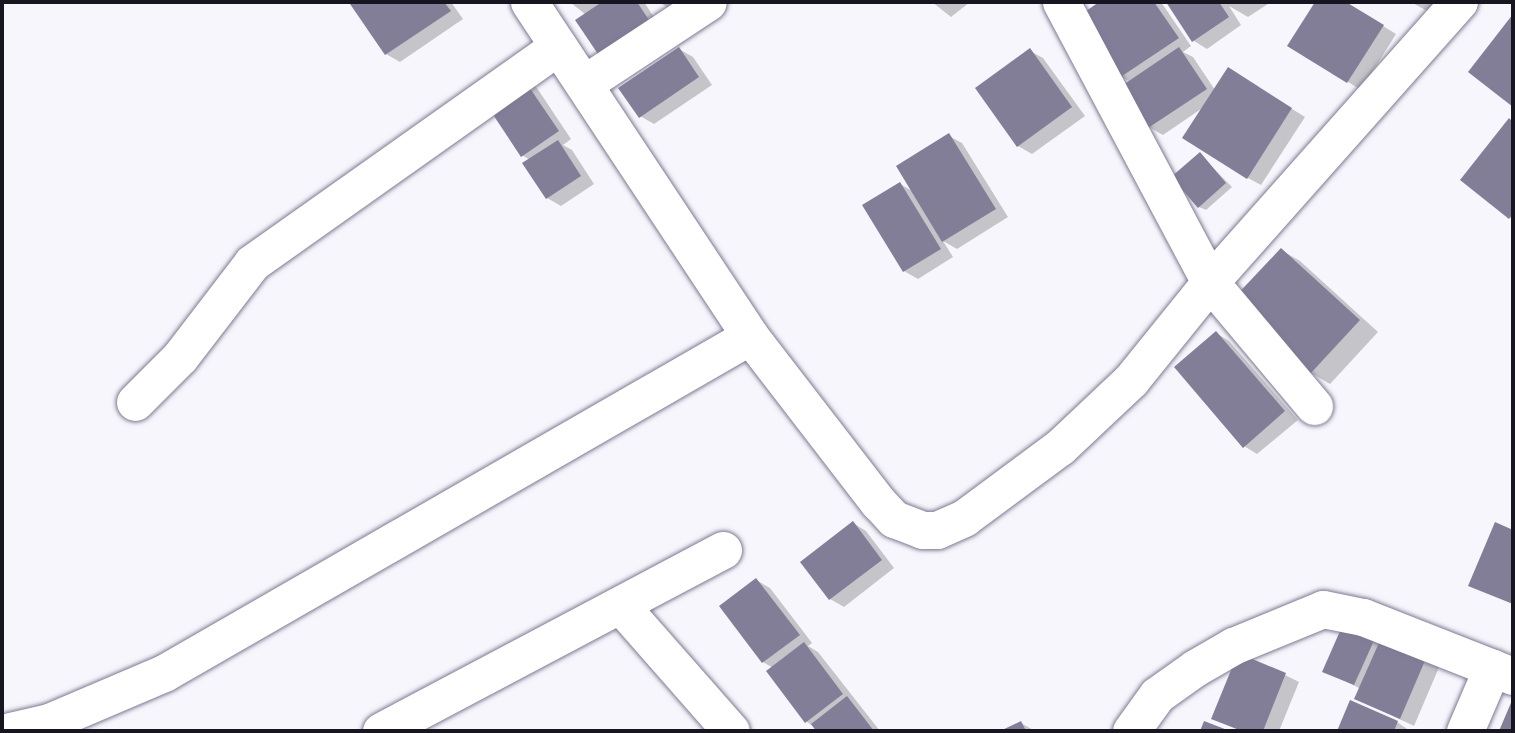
<!DOCTYPE html>
<style>
body{margin:0}
#map{position:relative;width:1515px;height:733px;overflow:hidden;background:#f7f6fc;font-family:Roboto,sans-serif}
div>[style]{position:absolute}
[style*='--x']{left:calc(var(--x)*1px);top:calc(var(--y)*1px);width:calc(var(--w)*1px);rotate:calc(var(--a)*1deg)}
.shadow>*{inset:0;background:#0003}
.building>*{inset:0;background:#837e98}
.roads{filter:drop-shadow(0 0 2px #7e7992) drop-shadow(0 0 2px #7e7992)}
.minor>*{height:37px;margin:-18.5px;padding:0 18.5px;transform-origin:18.5px;border-radius:18.5px;background:#fff}
span{translate:-50% -50%;white-space:nowrap;text-align:center;line-height:1.15;-webkit-text-stroke:5px #fff;paint-order:stroke}
.frame{position:absolute;inset:0;border:4px solid #17151f;pointer-events:none}
</style>
<div id="map">
<div class="shadow">
<div style="clip-path:polygon(357px 2px,451px 2px,463px 19px,400px 62px,386px 54px,353px 4px)"></div>
<div style="clip-path:polygon(570px 2px,644px 2px,665px 34px,586px 15px)"></div>
<div style="clip-path:polygon(659px 2px,675px 2px,667px 7px)"></div>
<div style="clip-path:polygon(932px 2px,970px 2px,951px 17px)"></div>
<div style="clip-path:polygon(1102px 2px,1161px 2px,1191px 46px,1183px 52px,1193px 57px,1215px 90px,1241px 77px,1305px 117px,1261px 185px,1248px 178px,1204px 107px,1163px 135px,1149px 127px,1130px 82px,1120px 76px,1081px 16px)"></div>
<div style="clip-path:polygon(1168px 2px,1271px 2px,1248px 17px,1229px 6px,1241px 25px,1207px 49px,1194px 41px)"></div>
<div style="clip-path:polygon(1317px 2px,1344px 2px,1396px 34px,1361px 90px,1289px 45px)"></div>
<div style="clip-path:polygon(1411px 2px,1435px 2px,1429px 12px)"></div>
<div style="clip-path:polygon(679px 49px,693px 57px,712px 85px,654px 124px,640px 116px)"></div>
<div style="clip-path:polygon(1030px 51px,1043px 58px,1085px 116px,1032px 154px,1018px 146px)"></div>
<div style="clip-path:polygon(523px 80px,537px 88px,571px 139px,563px 145px,572px 150px,594px 184px,561px 206px,547px 198px,530px 160px,522px 155px)"></div>
<div style="clip-path:polygon(1509px 121px,1513px 123px,1513px 220px,1510px 218px)"></div>
<div style="clip-path:polygon(949px 136px,962px 143px,1008px 217px,957px 249px,943px 241px,953px 257px,918px 279px,904px 271px,900px 184px,914px 192px)"></div>
<div style="clip-path:polygon(1200px 155px,1232px 187px,1206px 210px,1199px 207px)"></div>
<div style="clip-path:polygon(1281px 250px,1300px 261px,1378px 332px,1330px 384px,1311px 373px)"></div>
<div style="clip-path:polygon(1216px 333px,1229px 341px,1298px 420px,1257px 454px,1244px 446px)"></div>
<div style="clip-path:polygon(853px 523px,866px 531px,894px 568px,844px 607px,830px 599px)"></div>
<div style="clip-path:polygon(1496px 524px,1513px 531px,1513px 604px,1471px 585px)"></div>
<div style="clip-path:polygon(756px 580px,770px 588px,812px 643px,808px 646px,818px 652px,880px 731px,819px 731px,806px 721px,773px 668px,763px 662px)"></div>
<div style="clip-path:polygon(1345px 624px,1440px 665px,1414px 726px,1357px 699px,1361px 689px,1325px 671px)"></div>
<div style="clip-path:polygon(1285px 675px,1299px 682px,1279px 731px,1241px 731px,1213px 718px)"></div>
<div style="clip-path:polygon(1351px 703px,1397px 722px,1410px 731px,1339px 731px)"></div>
<div style="clip-path:polygon(1021px 723px,1035px 731px,1004px 731px)"></div>
</div>
<div class="building">
<div style="clip-path:polygon(354px 2px,444px 2px,451px 11px,385px 55px,350px 4px)"></div>
<div style="clip-path:polygon(602px 2px,637px 2px,653px 26px,602px 60px,575px 20px)"></div>
<div style="clip-path:polygon(1099px 2px,1154px 2px,1179px 38px,1119px 78px,1079px 16px)"></div>
<div style="clip-path:polygon(1166px 2px,1219px 2px,1229px 17px,1192px 42px)"></div>
<div style="clip-path:polygon(1315px 2px,1346px 2px,1384px 25px,1347px 83px,1287px 46px)"></div>
<div style="clip-path:polygon(1513px 14px,1513px 107px,1468px 72px)"></div>
<div style="clip-path:polygon(679px 47px,699px 77px,639px 118px,618px 88px)"></div>
<div style="clip-path:polygon(1179px 47px,1207px 89px,1148px 128px,1120px 87px)"></div>
<div style="clip-path:polygon(1030px 48px,1072px 107px,1017px 147px,975px 88px)"></div>
<div style="clip-path:polygon(1228px 67px,1292px 108px,1247px 179px,1182px 138px)"></div>
<div style="clip-path:polygon(523px 78px,559px 131px,521px 157px,486px 104px)"></div>
<div style="clip-path:polygon(1509px 118px,1513px 122px,1513px 213px,1509px 219px,1460px 180px)"></div>
<div style="clip-path:polygon(949px 133px,996px 209px,942px 242px,896px 166px)"></div>
<div style="clip-path:polygon(558px 140px,581px 176px,546px 199px,522px 163px)"></div>
<div style="clip-path:polygon(1200px 152px,1226px 183px,1198px 208px,1171px 177px)"></div>
<div style="clip-path:polygon(900px 182px,941px 249px,903px 272px,862px 205px)"></div>
<div style="clip-path:polygon(1281px 248px,1360px 320px,1310px 374px,1231px 301px)"></div>
<div style="clip-path:polygon(1216px 331px,1285px 411px,1243px 448px,1174px 367px)"></div>
<div style="clip-path:polygon(853px 521px,882px 560px,829px 600px,800px 562px)"></div>
<div style="clip-path:polygon(1495px 522px,1513px 530px,1513px 604px,1468px 586px)"></div>
<div style="clip-path:polygon(756px 578px,800px 635px,762px 663px,719px 606px)"></div>
<div style="clip-path:polygon(1344px 622px,1376px 636px,1354px 685px,1322px 672px)"></div>
<div style="clip-path:polygon(1382px 636px,1427px 656px,1400px 719px,1354px 699px)"></div>
<div style="clip-path:polygon(804px 642px,843px 694px,805px 723px,766px 671px)"></div>
<div style="clip-path:polygon(1238px 653px,1286px 673px,1263px 731px,1242px 731px,1211px 719px)"></div>
<div style="clip-path:polygon(847px 696px,874px 731px,816px 731px,811px 724px)"></div>
<div style="clip-path:polygon(1513px 698px,1513px 731px,1499px 731px)"></div>
<div style="clip-path:polygon(1350px 700px,1398px 721px,1394px 731px,1337px 731px)"></div>
<div style="clip-path:polygon(1021px 721px,1026px 731px,1000px 731px)"></div>
<div style="clip-path:polygon(1204px 721px,1230px 731px,1200px 731px)"></div>
</div>
<div class="roads">
<div class="minor">
<div style="--x:529;--y:2;--w:400;--a:56.5"></div>
<div style="--x:750;--y:336;--w:210;--a:52.4"></div>
<div style="--x:878;--y:502;--w:23;--a:47"></div>
<div style="--x:894;--y:519;--w:30;--a:21"></div>
<div style="--x:922;--y:530;--w:15;--a:0"></div>
<div style="--x:937;--y:530;--w:30;--a:-24"></div>
<div style="--x:964;--y:518;--w:119;--a:-36.5"></div>
<div style="--x:1060;--y:447;--w:98;--a:-43.3"></div>
<div style="--x:1131;--y:380;--w:126;--a:-51.1"></div>
<div style="--x:1210;--y:282;--w:375;--a:-48.4"></div>
<div style="--x:1061;--y:2;--w:317;--a:62"></div>
<div style="--x:1210;--y:282;--w:162;--a:50"></div>
<div style="--x:585;--y:83;--w:147;--a:-33.4"></div>
<div style="--x:135;--y:402;--w:64;--a:-45"></div>
<div style="--x:180;--y:357;--w:118;--a:-52.5"></div>
<div style="--x:252;--y:263;--w:375;--a:-35.3"></div>
<div style="--x:622;--y:607;--w:165;--a:48.7"></div>
<div style="--x:10;--y:731;--w:40;--a:-13"></div>
<div style="--x:49;--y:722;--w:125;--a:-23.1"></div>
<div style="--x:164;--y:673;--w:676;--a:-29.9"></div>
<div style="--x:381;--y:731;--w:387;--a:-27.9"></div>
<div style="--x:1131;--y:731;--w:44;--a:-54.2"></div>
<div style="--x:1157;--y:695;--w:47;--a:-35.4"></div>
<div style="--x:1195;--y:668;--w:44;--a:-30.1"></div>
<div style="--x:1233;--y:646;--w:97;--a:-22.3"></div>
<div style="--x:1323;--y:609;--w:41;--a:11.3"></div>
<div style="--x:1363;--y:617;--w:161;--a:21.5"></div>
<div style="--x:1465;--y:731;--w:69;--a:-66.8"></div>
</div>
</div>
<div class="frame"></div>
</div>
